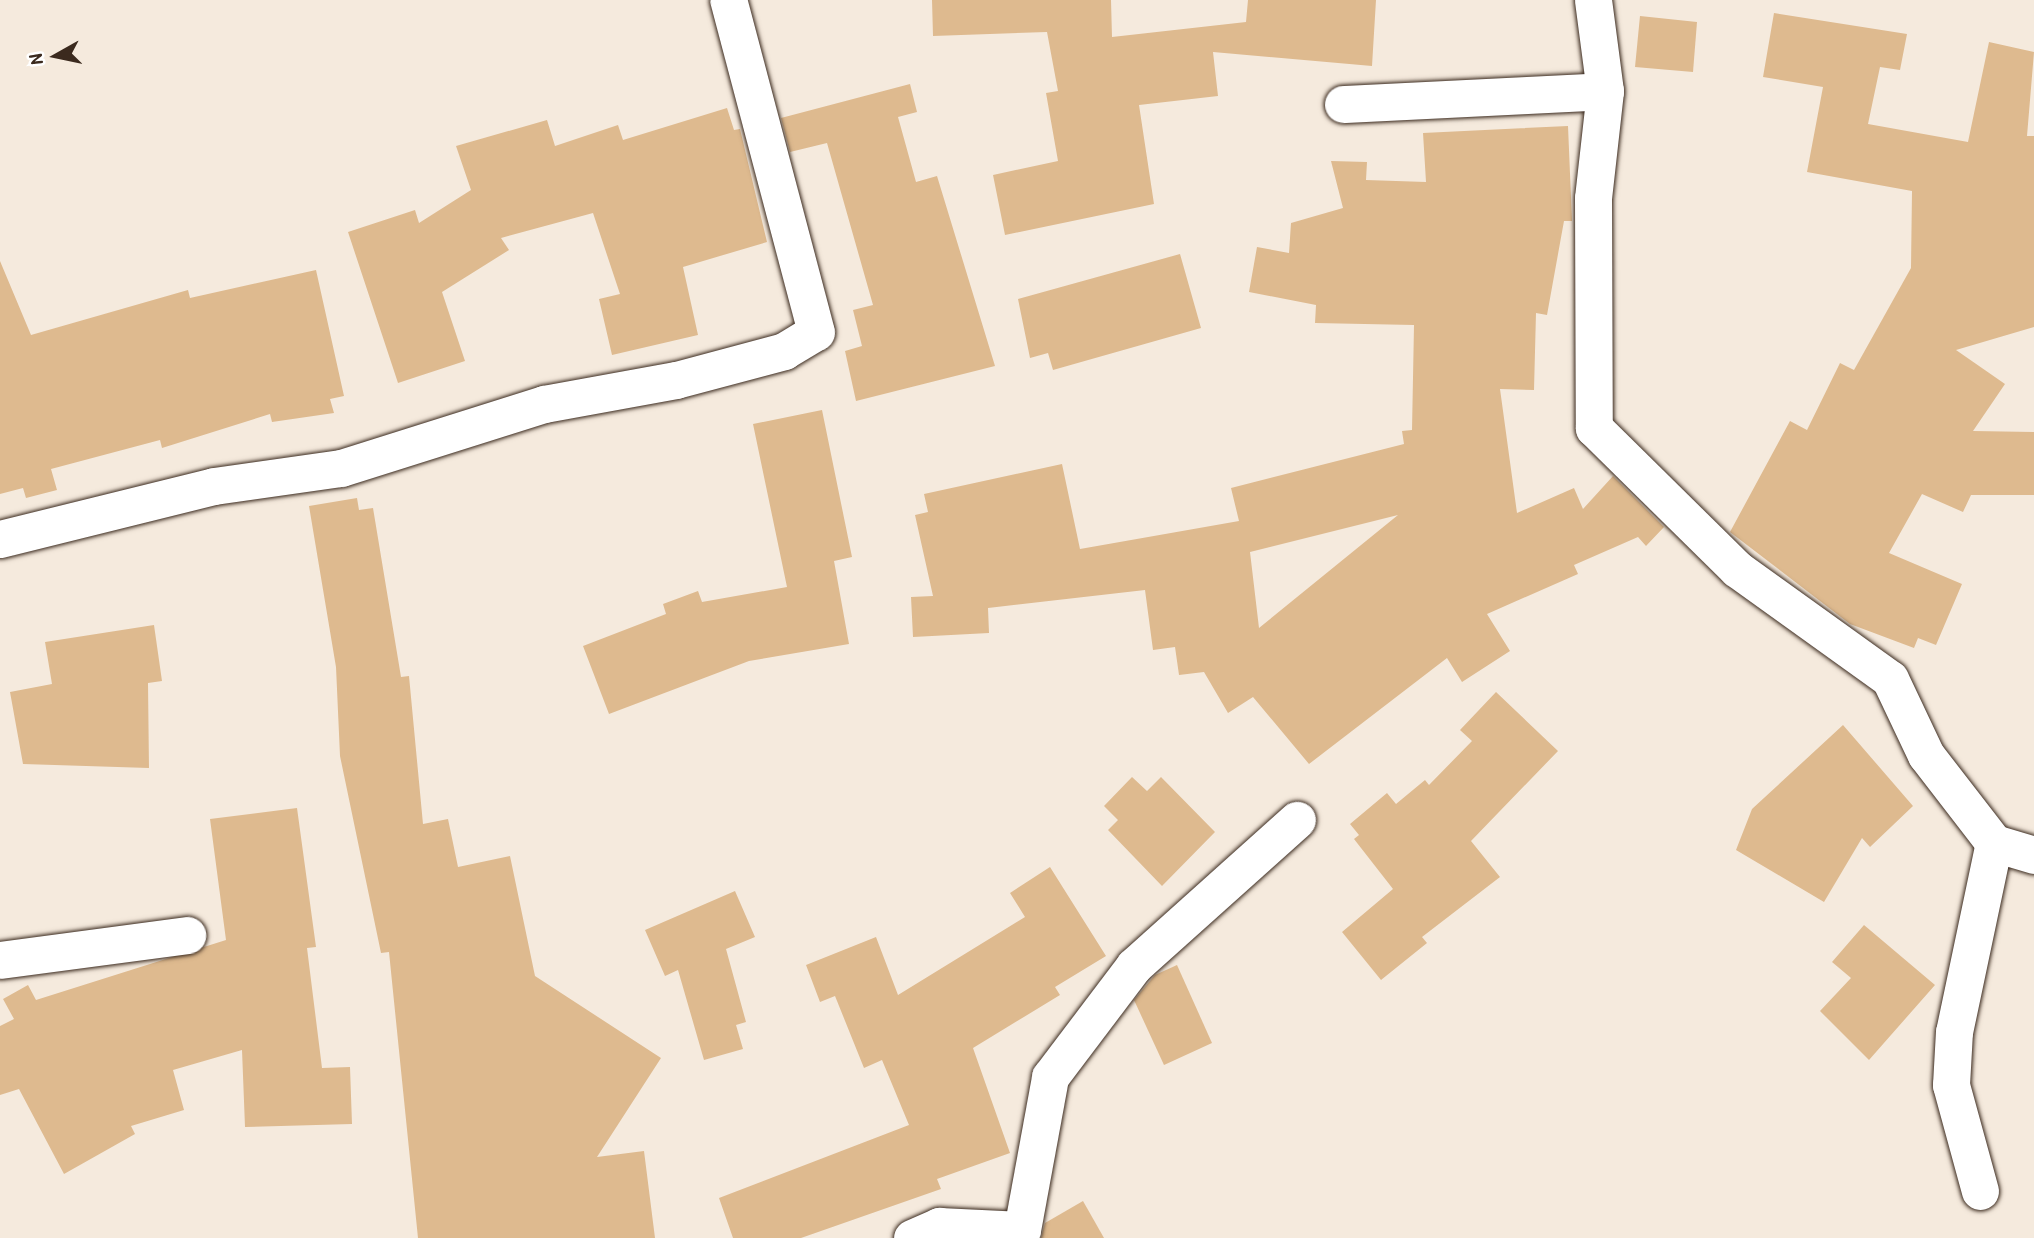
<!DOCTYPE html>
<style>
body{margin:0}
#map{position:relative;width:2034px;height:1238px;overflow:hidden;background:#f5eadd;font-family:"Patrick Hand",sans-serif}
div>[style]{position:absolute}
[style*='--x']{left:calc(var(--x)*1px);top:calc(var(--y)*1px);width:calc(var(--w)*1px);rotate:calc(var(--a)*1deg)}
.building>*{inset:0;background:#deba8f}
.roads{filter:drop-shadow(0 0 2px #3b2a1e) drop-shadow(0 0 2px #3b2a1e)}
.minor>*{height:37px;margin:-18.5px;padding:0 18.5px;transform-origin:18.5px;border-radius:18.5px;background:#fff}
span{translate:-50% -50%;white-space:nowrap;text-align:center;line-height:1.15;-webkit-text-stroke:5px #fff;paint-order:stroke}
.north{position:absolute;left:21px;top:21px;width:70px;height:70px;-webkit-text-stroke:5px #fff;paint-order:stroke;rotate:261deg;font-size:19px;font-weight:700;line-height:28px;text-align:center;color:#3b2a1e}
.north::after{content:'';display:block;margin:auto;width:24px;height:32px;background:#3b2a1e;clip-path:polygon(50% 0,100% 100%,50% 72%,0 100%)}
</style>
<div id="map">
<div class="building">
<div style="clip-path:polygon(932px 0,1111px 0,1112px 37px,1246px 22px,1248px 0,1376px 0,1372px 66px,1213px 52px,1218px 96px,1139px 105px,1154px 204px,1005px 235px,993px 175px,1058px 161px,1046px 93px,1058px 91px,1047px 32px,933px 36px)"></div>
<div style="clip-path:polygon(1774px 13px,1907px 34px,1900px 70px,1880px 67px,1868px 124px,1968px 142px,1989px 42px,2034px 52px,2027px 136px,2034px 136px,2034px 327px,1956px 350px,2005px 384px,1973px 431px,2034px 432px,2034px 495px,1971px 495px,1963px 512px,1922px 494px,1889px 553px,1962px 584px,1936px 645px,1918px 638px,1914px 648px,1850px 624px,1730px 532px,1790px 421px,1807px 430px,1840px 363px,1854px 370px,1911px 268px,1912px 191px,1807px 172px,1823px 87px,1763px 77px)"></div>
<div style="clip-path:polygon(1640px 16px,1697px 22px,1693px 72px,1635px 67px)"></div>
<div style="clip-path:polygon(910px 84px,917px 112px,898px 117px,916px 182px,937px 176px,995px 366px,856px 401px,845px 351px,862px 346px,853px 310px,873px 305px,827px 143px,790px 152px,781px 118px)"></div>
<div style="clip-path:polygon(727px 108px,734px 130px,740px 129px,767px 242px,683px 267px,698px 335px,612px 355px,599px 299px,620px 294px,593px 213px,501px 238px,509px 250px,442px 292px,465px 361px,398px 383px,348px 232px,415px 210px,419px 223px,471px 190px,456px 146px,547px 120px,555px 146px,618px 125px,623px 140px)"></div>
<div style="clip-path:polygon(evenodd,1568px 126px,1572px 221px,1564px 221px,1547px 315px,1536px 313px,1534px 390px,1500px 389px,1517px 513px,1574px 488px,1583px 509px,1613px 476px,1664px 527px,1646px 546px,1638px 537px,1574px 565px,1578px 574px,1487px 614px,1510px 651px,1462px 682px,1447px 658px,1309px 764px,1253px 697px,1228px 713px,1204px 672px,1179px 675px,1175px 647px,1153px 650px,1145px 590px,988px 608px,989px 633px,913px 637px,911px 597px,933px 596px,915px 515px,928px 512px,924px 494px,1062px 464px,1080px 549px,1239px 521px,1231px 488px,1404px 444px,1402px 431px,1412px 430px,1414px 325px,1315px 323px,1316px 305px,1249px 292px,1257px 247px,1289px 253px,1291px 223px,1343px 208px,1331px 161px,1367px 162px,1366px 180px,1426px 182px,1423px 133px,1568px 126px,1398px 515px,1259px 628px,1250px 552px,1398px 515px)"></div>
<div style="clip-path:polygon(1180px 254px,1201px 328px,1053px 370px,1048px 353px,1030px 358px,1018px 299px)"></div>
<div style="clip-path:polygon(0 261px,31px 335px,188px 290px,190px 298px,316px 270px,344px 396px,330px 399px,334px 413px,272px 422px,270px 414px,162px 448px,160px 440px,51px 469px,57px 490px,26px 498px,23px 488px,0 494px)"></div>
<div style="clip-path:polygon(822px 410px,852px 557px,834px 561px,849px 644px,749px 661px,609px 714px,583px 646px,666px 614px,663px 604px,698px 591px,702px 602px,787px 587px,753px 424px)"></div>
<div style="clip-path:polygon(357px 498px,359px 510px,373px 508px,401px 677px,409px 676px,423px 824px,448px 819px,458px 867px,510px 856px,535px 976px,661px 1058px,597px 1157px,644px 1151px,655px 1238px,418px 1238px,389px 952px,381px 953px,340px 756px,336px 667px,309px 506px)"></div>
<div style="clip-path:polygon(154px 625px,162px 681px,148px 683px,149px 768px,23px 764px,10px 692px,52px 684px,45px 642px)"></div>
<div style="clip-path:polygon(1496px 692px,1558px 751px,1471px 841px,1500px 877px,1422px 937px,1427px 943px,1381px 980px,1342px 932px,1393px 889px,1354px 839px,1359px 835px,1350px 824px,1387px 793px,1396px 804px,1425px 780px,1429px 785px,1472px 741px,1460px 730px)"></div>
<div style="clip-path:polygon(1843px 725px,1913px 806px,1870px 847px,1862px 838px,1824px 902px,1736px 850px,1752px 809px)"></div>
<div style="clip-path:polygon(1132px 777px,1147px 791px,1161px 777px,1215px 832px,1162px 886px,1108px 830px,1118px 820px,1104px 806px)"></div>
<div style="clip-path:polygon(297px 808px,316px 947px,307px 948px,322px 1068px,350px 1067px,352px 1124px,245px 1127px,242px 1050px,173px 1070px,184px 1110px,131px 1126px,135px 1134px,64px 1174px,19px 1089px,0 1095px,0 1026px,14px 1019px,3px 999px,28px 985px,36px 1000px,226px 940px,210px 819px)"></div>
<div style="clip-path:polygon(1050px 867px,1106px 956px,1055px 987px,1060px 995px,973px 1048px,1010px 1153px,937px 1179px,941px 1189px,801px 1238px,733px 1238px,719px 1198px,909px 1125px,882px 1060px,864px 1068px,835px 996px,820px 1002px,806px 965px,876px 937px,898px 995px,1025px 917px,1010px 893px)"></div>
<div style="clip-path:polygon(735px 891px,755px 937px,726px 949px,746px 1022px,736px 1025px,743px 1049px,704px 1060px,678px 970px,665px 976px,645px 930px)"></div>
<div style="clip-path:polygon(1864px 925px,1935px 985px,1869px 1060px,1820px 1011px,1851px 978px,1832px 962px)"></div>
<div style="clip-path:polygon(1177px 965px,1212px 1043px,1164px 1065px,1134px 1000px,1155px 975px)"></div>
<div style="clip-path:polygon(1083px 1201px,1104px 1238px,1041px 1238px,1045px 1223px)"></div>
</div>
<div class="roads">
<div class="minor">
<div style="--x:1593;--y:0;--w:92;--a:82.5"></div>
<div style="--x:1605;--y:91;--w:108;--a:96.4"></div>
<div style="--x:1593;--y:198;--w:230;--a:89.8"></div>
<div style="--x:1594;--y:428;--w:201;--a:44.6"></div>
<div style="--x:1737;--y:569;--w:188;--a:35.7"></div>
<div style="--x:1890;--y:679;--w:84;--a:64.7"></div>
<div style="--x:1926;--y:755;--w:111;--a:52.3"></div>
<div style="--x:1994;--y:843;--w:42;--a:16.7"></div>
<div style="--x:1343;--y:104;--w:262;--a:-2.8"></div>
<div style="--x:0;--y:539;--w:220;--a:-13.9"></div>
<div style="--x:214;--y:486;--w:128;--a:-8.1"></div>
<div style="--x:341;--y:468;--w:213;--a:-17.5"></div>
<div style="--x:544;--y:404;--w:134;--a:-10.3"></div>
<div style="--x:676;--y:380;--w:112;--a:-15"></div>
<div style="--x:784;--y:351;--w:37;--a:-31"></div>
<div style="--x:816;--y:332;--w:343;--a:-104.8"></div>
<div style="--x:0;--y:960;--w:189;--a:-7.6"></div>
<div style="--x:1980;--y:1191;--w:110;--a:-105.3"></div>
<div style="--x:1951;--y:1085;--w:53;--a:-86.8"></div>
<div style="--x:1954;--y:1032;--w:193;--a:-78.1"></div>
<div style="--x:912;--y:1238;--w:30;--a:-24"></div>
<div style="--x:939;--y:1226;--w:83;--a:2.8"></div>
<div style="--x:1022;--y:1230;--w:156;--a:-79.6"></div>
<div style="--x:1050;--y:1077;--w:139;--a:-52.9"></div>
<div style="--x:1134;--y:966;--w:219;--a:-41.9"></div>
</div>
</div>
<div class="north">N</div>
</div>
